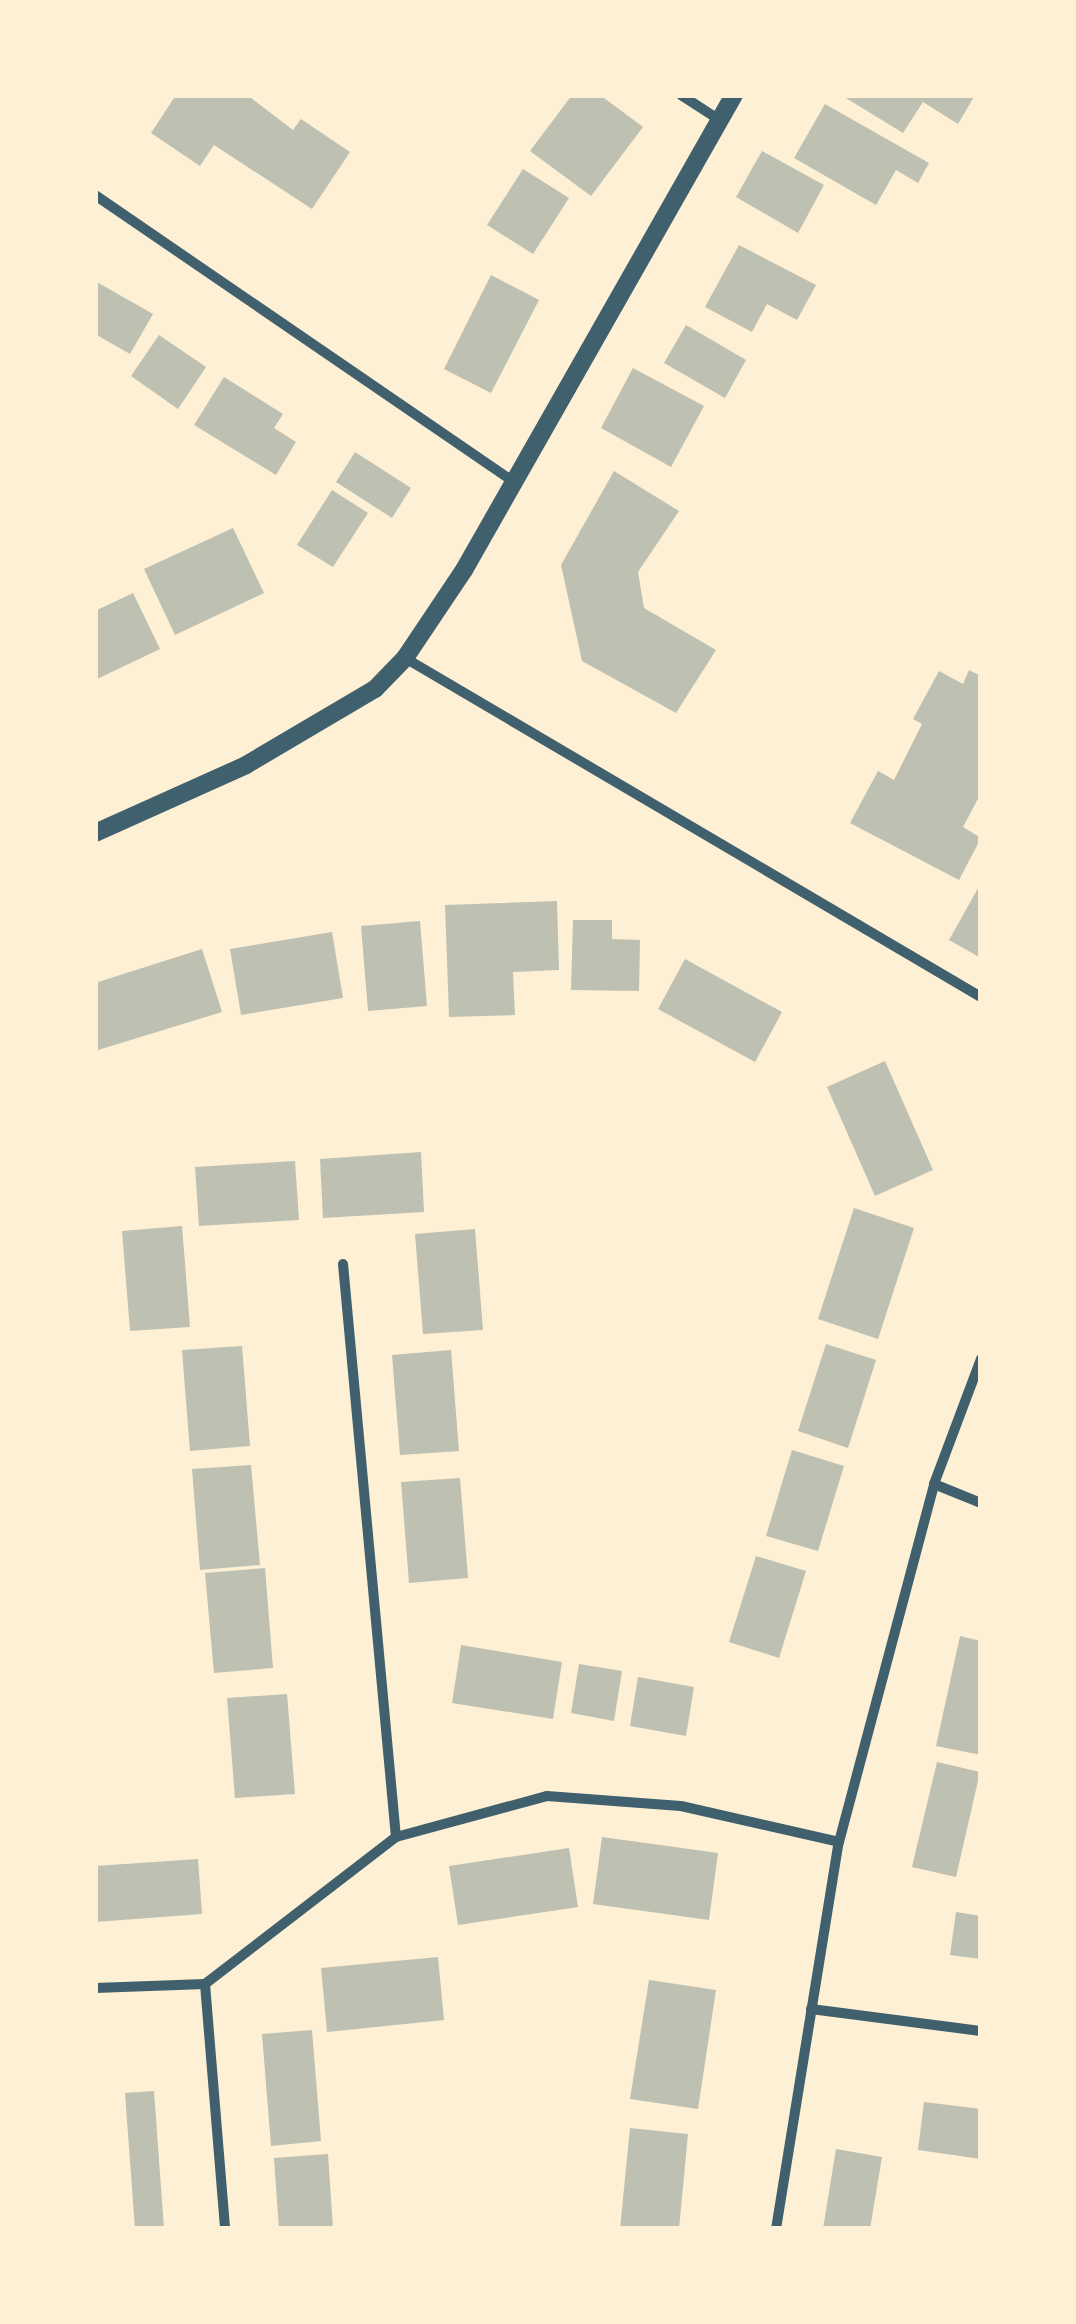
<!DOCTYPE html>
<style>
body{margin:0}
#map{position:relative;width:1076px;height:2324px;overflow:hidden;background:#fdf0d5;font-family:"Fira Sans",sans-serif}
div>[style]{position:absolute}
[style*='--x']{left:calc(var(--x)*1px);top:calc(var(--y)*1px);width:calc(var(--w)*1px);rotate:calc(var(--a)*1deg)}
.building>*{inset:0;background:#bec0b2}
.minor>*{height:10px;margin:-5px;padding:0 5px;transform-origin:5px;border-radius:5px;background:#3f606c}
.tertiary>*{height:18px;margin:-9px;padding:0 9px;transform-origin:9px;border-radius:9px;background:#3f606c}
span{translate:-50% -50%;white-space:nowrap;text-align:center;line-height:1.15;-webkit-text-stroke:10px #fdf0d5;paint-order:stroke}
.frame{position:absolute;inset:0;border:98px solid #fdf0d5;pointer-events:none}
</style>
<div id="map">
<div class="building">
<div style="clip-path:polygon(176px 95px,247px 95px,293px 130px,301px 119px,350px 152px,312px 209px,214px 145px,200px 166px,151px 133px)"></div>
<div style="clip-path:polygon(572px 95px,600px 95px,643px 127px,591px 196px,530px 151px)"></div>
<div style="clip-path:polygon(841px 95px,975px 95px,958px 124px,923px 102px,903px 133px)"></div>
<div style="clip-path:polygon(825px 104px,929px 163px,918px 183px,896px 170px,876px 205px,794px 158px)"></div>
<div style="clip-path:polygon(762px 151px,824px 185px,798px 233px,736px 197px)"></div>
<div style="clip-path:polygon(523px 169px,569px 198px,533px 254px,487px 225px)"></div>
<div style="clip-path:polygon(739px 245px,816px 285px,797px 320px,767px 304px,752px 332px,705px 307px)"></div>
<div style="clip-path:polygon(491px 275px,539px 300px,491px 393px,444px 369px)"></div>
<div style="clip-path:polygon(95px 281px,153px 314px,130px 354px,95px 334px)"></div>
<div style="clip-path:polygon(686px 325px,746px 360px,725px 398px,664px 363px)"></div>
<div style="clip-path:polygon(159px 335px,206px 367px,178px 409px,131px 376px)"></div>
<div style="clip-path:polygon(633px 368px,704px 406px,671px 467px,601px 428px)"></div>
<div style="clip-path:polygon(224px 377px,283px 414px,274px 428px,296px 442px,276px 475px,194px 425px)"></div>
<div style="clip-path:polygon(355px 452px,411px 488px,392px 518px,336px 482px)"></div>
<div style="clip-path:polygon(614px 471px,679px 511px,638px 572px,644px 608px,716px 650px,676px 713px,582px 661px,561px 565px)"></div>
<div style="clip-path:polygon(332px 490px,368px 513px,333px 567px,297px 545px)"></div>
<div style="clip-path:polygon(233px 528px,264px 593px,175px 635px,144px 569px)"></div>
<div style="clip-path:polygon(133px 593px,160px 649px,95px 680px,95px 611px)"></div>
<div style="clip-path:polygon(969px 670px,981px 676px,981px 793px,963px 827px,981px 838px,959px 880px,850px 823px,878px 771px,894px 780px,922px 724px,913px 719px,939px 671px,963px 684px)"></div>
<div style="clip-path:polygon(981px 883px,981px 958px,949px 940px)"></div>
<div style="clip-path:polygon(557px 901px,559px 970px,513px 972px,515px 1015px,449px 1017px,445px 905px)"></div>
<div style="clip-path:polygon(573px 920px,612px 920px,612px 939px,640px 940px,639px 991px,571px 990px)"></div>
<div style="clip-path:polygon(420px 921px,427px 1006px,368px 1011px,361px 926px)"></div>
<div style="clip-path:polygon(332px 932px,343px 998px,241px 1015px,230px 949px)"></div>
<div style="clip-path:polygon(202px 949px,222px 1012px,95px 1051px,95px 983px)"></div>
<div style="clip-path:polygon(685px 959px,782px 1012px,755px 1062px,658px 1009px)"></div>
<div style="clip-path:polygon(885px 1061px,933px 1170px,875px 1196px,827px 1087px)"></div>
<div style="clip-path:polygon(421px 1152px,424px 1212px,323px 1218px,320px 1159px)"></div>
<div style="clip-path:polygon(295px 1161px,299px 1220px,199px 1226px,195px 1167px)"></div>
<div style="clip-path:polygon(854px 1208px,914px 1228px,878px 1339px,818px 1319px)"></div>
<div style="clip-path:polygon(182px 1226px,190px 1327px,130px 1331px,122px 1231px)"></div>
<div style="clip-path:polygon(475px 1229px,483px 1330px,423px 1334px,415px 1234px)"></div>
<div style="clip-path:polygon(826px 1344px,876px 1360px,848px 1448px,798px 1431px)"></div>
<div style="clip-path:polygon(242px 1346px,250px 1446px,190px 1451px,182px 1350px)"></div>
<div style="clip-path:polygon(451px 1350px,459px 1451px,400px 1455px,392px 1355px)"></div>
<div style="clip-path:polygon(792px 1450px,844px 1466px,818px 1551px,766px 1536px)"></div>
<div style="clip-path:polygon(251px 1465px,260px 1565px,200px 1570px,192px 1469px)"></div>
<div style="clip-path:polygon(460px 1478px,468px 1578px,409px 1583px,401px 1482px)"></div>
<div style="clip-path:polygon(756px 1556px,806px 1571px,779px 1658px,729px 1642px)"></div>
<div style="clip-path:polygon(265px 1568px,273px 1668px,214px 1673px,205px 1573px)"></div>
<div style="clip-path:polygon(960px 1636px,981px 1641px,981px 1755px,936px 1746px)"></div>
<div style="clip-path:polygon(461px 1645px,562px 1662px,553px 1719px,452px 1703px)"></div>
<div style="clip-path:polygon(579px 1664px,622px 1671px,614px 1721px,571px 1713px)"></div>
<div style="clip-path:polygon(638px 1677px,694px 1687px,686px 1736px,630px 1726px)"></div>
<div style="clip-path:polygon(287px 1694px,295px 1794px,235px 1798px,227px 1698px)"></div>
<div style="clip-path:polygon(937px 1762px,980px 1772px,956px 1877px,912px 1867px)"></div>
<div style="clip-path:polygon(602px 1837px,718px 1853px,709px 1920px,593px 1904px)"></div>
<div style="clip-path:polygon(569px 1848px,578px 1907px,458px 1925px,449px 1866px)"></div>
<div style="clip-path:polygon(198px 1859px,202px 1914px,95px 1922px,95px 1866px)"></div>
<div style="clip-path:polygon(956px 1912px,981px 1916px,981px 1959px,950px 1955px)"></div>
<div style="clip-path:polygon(438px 1957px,444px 2020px,327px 2032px,321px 1968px)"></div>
<div style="clip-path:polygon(649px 1980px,716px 1990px,698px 2109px,630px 2099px)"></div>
<div style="clip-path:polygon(312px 2030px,321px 2141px,271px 2146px,262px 2034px)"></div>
<div style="clip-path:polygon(154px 2091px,164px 2229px,135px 2229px,125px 2093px)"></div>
<div style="clip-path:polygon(924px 2102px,981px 2109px,981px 2159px,918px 2150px)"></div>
<div style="clip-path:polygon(630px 2128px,688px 2134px,679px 2229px,620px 2229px)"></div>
<div style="clip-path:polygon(836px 2149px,882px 2157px,870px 2229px,823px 2229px)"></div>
<div style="clip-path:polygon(328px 2154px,333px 2229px,279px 2229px,274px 2158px)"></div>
</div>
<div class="minor">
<div style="--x:681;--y:95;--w:48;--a:33"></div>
<div style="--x:95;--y:195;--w:508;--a:34.41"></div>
<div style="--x:405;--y:658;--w:668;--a:30.48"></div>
<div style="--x:343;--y:1264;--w:575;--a:84.72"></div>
<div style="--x:934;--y:1484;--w:51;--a:22"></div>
<div style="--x:205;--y:1984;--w:246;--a:85.3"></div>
<div style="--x:95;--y:1988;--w:110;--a:-2.1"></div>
<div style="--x:205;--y:1984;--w:241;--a:-37.6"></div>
<div style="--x:396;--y:1837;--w:156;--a:-15.2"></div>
<div style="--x:547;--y:1796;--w:134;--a:4.3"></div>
<div style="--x:681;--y:1806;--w:162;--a:12.8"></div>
<div style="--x:811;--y:2009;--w:171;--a:7.4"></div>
<div style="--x:776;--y:2229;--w:392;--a:-80.8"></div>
<div style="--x:839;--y:1842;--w:370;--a:-75.1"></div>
<div style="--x:934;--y:1484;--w:134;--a:-69.4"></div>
</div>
<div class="tertiary">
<div style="--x:95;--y:833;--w:166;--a:-24.2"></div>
<div style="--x:246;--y:765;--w:150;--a:-30.5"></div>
<div style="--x:375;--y:689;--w:43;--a:-45.9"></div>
<div style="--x:405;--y:658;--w:106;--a:-56.2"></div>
<div style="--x:464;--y:570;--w:546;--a:-60.39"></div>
</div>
<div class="frame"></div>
</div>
